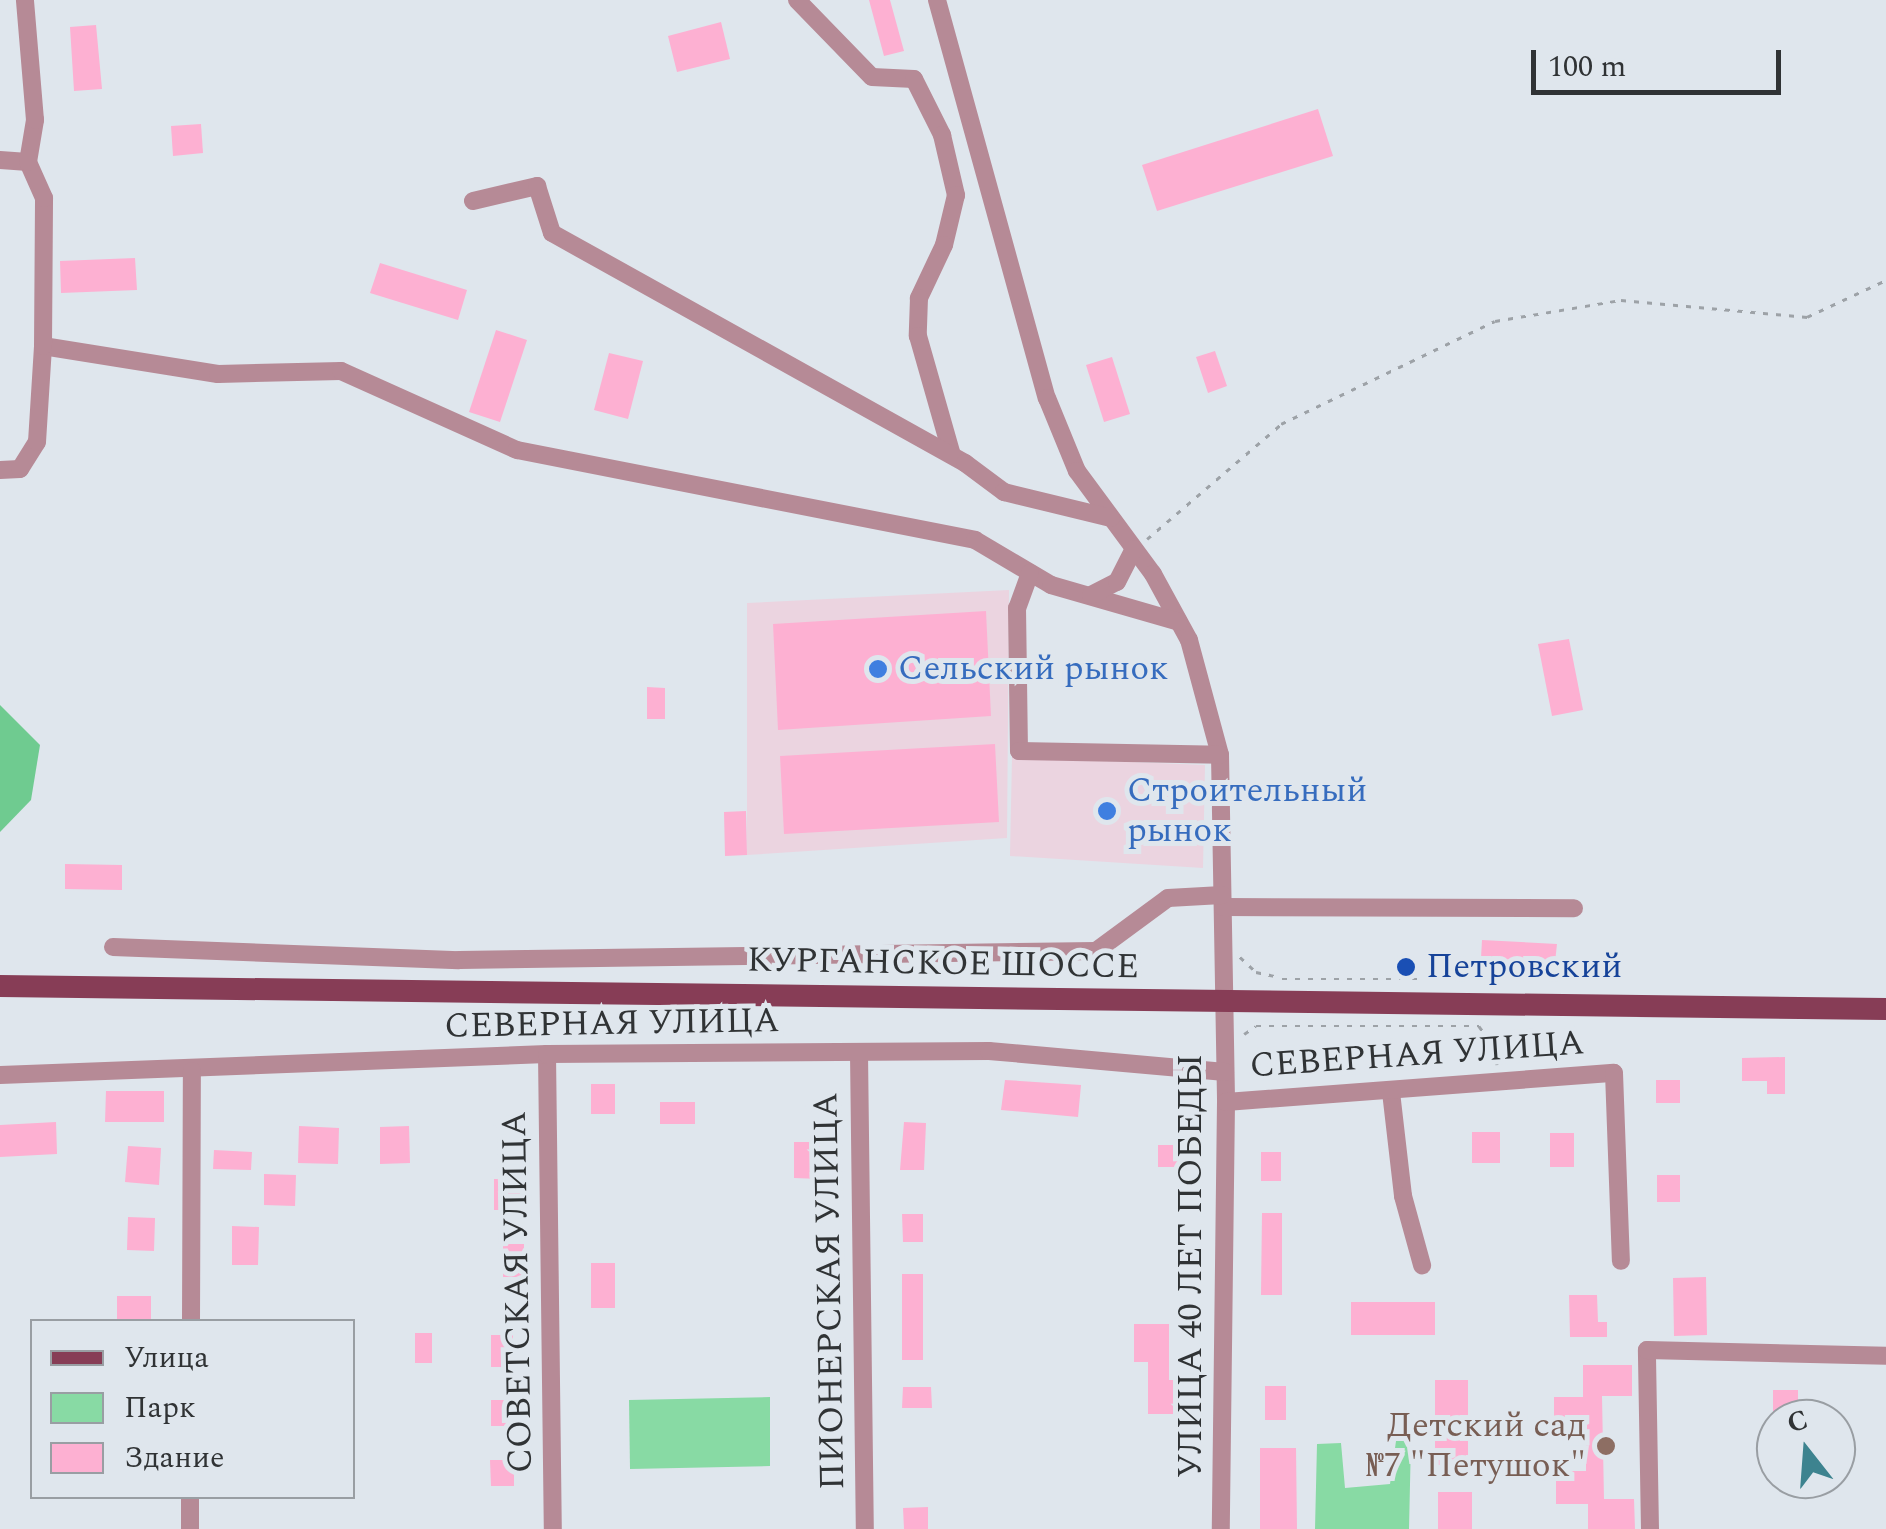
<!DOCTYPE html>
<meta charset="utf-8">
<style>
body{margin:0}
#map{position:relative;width:1886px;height:1529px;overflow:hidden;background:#dfe6ed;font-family:Spectral,serif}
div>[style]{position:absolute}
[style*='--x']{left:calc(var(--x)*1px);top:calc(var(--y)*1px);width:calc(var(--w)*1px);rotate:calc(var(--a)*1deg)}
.commercial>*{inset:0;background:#ebd4e0}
.green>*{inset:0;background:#88daa4}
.forest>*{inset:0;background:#6fcb90}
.building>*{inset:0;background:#fdb0d2}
.path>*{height:2.5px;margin-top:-1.25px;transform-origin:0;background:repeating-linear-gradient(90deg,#9da2a7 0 5px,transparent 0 13px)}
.minor>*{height:18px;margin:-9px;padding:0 9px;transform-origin:9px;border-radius:9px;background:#b68a96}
.major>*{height:22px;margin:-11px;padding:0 11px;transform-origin:11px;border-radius:11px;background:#873d56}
.dots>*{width:28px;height:28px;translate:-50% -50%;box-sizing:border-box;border:5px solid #dfe6ed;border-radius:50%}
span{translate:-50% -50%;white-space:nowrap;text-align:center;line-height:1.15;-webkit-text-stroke:10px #dfe6ed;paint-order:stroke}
.shop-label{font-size:35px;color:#366cbe}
.left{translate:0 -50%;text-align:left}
.street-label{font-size:35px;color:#303335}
.transit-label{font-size:35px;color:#164399}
.education-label{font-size:35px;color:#785e54}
.right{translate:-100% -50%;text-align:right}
.legend{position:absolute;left:30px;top:1319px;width:325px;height:180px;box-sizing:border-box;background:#dfe6ed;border:2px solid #999ea3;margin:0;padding:12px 18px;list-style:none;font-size:30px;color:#303335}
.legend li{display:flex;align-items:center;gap:20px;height:50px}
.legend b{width:50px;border:2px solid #999ea3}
.north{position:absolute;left:1756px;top:1399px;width:100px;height:100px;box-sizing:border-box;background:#dfe6ed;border:2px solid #999ea3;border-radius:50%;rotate:343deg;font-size:28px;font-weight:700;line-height:40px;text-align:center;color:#303335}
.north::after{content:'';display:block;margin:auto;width:35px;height:45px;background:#3d838f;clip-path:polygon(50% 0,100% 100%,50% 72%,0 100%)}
.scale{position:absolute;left:1531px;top:50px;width:250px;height:45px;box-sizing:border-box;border:5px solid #303335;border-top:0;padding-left:12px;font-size:30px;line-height:35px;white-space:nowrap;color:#303335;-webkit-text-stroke:8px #dfe6ed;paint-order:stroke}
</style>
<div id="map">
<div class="commercial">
<div style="clip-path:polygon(1009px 590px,1007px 838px,747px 855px,747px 603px)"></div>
<div style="clip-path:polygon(1012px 757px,1205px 765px,1203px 868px,1010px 856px)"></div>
</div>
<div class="green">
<div style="clip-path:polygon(770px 1397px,770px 1466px,630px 1469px,629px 1400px)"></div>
<div style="clip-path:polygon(1411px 1440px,1409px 1529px,1315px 1529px,1317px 1444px,1341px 1443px,1345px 1488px,1390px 1484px,1396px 1441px)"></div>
</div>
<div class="forest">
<div style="clip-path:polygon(0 705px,40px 745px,31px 800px,0 832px)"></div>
</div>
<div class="building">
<div style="clip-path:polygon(869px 0,890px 0,904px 51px,884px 56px)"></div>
<div style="clip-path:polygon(721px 22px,730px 59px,677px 72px,668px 36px)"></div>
<div style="clip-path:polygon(96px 25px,102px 89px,74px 91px,70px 27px)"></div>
<div style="clip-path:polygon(1318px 109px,1333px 156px,1157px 211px,1142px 165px)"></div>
<div style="clip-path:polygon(201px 124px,203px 153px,173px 156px,171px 126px)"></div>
<div style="clip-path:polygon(135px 258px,137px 290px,61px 293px,60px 261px)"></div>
<div style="clip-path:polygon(380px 263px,467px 290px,458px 320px,370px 293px)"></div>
<div style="clip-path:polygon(496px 330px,527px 340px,500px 422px,469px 412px)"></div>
<div style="clip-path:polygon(1215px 351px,1227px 386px,1208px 393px,1196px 357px)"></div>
<div style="clip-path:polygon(609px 353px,643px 361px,628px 419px,594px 410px)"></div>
<div style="clip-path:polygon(1112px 357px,1130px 414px,1104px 422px,1086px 365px)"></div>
<div style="clip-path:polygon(986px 611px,991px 716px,778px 730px,773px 624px)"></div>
<div style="clip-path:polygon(1569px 639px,1583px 710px,1552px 716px,1538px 644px)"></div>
<div style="clip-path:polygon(647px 687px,665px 688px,665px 719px,647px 719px)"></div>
<div style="clip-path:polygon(995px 744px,999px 822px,784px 834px,780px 756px)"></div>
<div style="clip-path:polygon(746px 811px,747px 855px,725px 856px,724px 812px)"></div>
<div style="clip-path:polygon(65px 864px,122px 865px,122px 890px,65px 889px)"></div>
<div style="clip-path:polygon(1482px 940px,1557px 944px,1555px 962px,1481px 958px)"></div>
<div style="clip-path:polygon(1785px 1057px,1785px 1094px,1767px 1094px,1767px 1081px,1742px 1081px,1742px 1058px)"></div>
<div style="clip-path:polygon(1005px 1080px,1081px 1085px,1078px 1117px,1001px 1110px)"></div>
<div style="clip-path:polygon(1656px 1080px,1680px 1080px,1680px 1103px,1656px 1103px)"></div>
<div style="clip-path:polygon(591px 1084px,615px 1084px,615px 1114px,591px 1114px)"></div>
<div style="clip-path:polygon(106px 1091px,164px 1091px,164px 1122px,105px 1122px)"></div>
<div style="clip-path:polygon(660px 1102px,695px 1102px,695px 1124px,660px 1124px)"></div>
<div style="clip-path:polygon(56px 1122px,57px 1154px,0 1157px,0 1125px)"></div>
<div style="clip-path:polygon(904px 1122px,926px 1123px,924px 1170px,900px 1170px)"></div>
<div style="clip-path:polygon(299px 1126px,339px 1128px,338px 1164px,298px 1163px)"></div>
<div style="clip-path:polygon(409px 1126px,410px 1163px,380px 1164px,380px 1127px)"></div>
<div style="clip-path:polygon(1472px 1132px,1500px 1132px,1500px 1163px,1472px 1163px)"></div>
<div style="clip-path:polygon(1550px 1133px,1574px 1133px,1574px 1167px,1550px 1167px)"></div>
<div style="clip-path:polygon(794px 1142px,820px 1142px,820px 1179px,794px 1178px)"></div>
<div style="clip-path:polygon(1158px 1145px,1183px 1145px,1183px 1167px,1158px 1167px)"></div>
<div style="clip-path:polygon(128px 1146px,161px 1148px,159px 1185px,125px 1182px)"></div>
<div style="clip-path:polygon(214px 1150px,252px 1152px,251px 1170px,213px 1169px)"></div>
<div style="clip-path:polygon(1261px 1152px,1281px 1152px,1281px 1181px,1261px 1181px)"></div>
<div style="clip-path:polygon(264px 1174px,296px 1175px,295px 1206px,264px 1205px)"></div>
<div style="clip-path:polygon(1657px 1175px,1680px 1175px,1680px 1202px,1657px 1202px)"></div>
<div style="clip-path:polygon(494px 1179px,520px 1179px,520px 1210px,494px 1210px)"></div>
<div style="clip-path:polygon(1262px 1213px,1282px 1213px,1282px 1295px,1261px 1295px)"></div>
<div style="clip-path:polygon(902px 1214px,923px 1214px,923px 1242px,903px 1242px)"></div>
<div style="clip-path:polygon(128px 1217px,155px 1218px,154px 1251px,127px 1250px)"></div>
<div style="clip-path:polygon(232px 1226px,259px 1227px,258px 1265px,232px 1265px)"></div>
<div style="clip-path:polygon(503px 1244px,524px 1244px,524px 1277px,503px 1277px)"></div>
<div style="clip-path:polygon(591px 1263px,615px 1263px,615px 1308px,591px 1308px)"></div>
<div style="clip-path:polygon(902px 1274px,923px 1274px,923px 1360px,902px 1360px)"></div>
<div style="clip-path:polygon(1706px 1277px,1707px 1335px,1674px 1336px,1673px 1278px)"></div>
<div style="clip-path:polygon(1569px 1295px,1597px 1295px,1598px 1322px,1607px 1322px,1607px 1337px,1570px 1337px)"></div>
<div style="clip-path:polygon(117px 1296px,151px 1296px,151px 1322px,117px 1322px)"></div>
<div style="clip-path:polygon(1351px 1302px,1435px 1302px,1435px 1335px,1351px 1335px)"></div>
<div style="clip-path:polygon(1134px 1324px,1169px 1324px,1169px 1380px,1182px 1380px,1182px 1414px,1148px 1414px,1148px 1362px,1134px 1362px)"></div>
<div style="clip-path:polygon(415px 1333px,432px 1333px,432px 1363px,415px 1363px)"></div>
<div style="clip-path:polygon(491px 1335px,513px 1335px,513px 1367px,491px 1367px)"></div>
<div style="clip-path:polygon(1583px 1365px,1632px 1365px,1632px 1396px,1602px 1396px,1604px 1499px,1634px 1499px,1635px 1529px,1588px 1529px,1588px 1504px,1556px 1504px,1556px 1471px,1586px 1471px,1586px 1429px,1554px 1429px,1554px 1397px,1583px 1397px)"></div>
<div style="clip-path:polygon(1435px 1380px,1468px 1380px,1468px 1465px,1435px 1465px)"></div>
<div style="clip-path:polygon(1265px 1386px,1286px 1386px,1286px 1420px,1265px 1420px)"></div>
<div style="clip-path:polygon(903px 1387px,931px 1387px,932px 1408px,902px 1408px)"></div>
<div style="clip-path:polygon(1773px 1390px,1798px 1390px,1798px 1411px,1773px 1412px)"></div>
<div style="clip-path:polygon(491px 1400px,515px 1400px,515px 1426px,491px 1426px)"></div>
<div style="clip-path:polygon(1260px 1448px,1296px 1448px,1297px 1529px,1260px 1529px)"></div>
<div style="clip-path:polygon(490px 1460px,514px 1460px,514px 1486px,491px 1486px)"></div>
<div style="clip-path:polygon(1438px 1492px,1472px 1492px,1472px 1529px,1438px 1529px)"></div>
<div style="clip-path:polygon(928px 1507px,928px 1529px,904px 1529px,903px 1508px)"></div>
</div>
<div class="path">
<div style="--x:1147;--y:539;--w:177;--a:-40.6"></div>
<div style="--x:1281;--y:424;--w:237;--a:-25.7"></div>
<div style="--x:1495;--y:321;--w:128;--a:-9.5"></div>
<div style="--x:1621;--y:300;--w:187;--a:5.2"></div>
<div style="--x:1807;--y:317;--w:87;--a:-25.1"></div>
<div style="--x:1240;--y:957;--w:22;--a:43"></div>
<div style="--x:1256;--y:972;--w:25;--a:12"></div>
<div style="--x:1282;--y:979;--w:156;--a:0"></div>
<div style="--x:1244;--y:1034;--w:14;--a:-34"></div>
<div style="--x:1256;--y:1026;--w:223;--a:0"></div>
<div style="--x:1479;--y:1026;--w:29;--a:54"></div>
<div style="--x:1496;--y:1049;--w:16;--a:86"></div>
</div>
<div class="minor">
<div style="--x:797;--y:0;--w:107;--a:45.8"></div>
<div style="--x:872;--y:77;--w:42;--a:2.7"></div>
<div style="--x:914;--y:79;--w:63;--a:63.4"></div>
<div style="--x:942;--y:135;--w:62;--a:76.9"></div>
<div style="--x:956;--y:195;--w:51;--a:103.5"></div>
<div style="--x:944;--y:245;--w:59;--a:115.3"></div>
<div style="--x:919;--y:298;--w:38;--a:92"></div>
<div style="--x:918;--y:336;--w:124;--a:74.1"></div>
<div style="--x:937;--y:0;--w:413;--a:74.6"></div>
<div style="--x:1047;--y:398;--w:79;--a:67.7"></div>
<div style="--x:1077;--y:471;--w:128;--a:53.6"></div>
<div style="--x:1153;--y:574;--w:75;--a:61.4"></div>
<div style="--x:1189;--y:640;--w:119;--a:74.9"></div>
<div style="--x:1220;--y:755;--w:347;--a:89"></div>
<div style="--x:1226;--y:1102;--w:427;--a:90.7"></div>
<div style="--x:0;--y:160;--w:28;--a:4"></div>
<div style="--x:473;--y:201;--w:66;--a:-13.2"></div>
<div style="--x:537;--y:186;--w:49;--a:72.3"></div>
<div style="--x:552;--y:233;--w:473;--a:29.1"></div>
<div style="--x:965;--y:463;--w:49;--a:36.6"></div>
<div style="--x:1004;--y:492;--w:110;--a:13.7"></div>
<div style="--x:43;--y:346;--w:177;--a:9.1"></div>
<div style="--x:218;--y:374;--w:123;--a:-1.4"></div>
<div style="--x:341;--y:371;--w:193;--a:24.2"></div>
<div style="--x:517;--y:450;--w:467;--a:11.1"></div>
<div style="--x:975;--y:540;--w:88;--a:30.6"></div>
<div style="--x:1051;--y:585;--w:133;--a:16.1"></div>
<div style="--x:0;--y:470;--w:20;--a:-3"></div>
<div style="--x:20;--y:469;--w:32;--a:-58"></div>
<div style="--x:37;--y:442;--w:96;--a:-86.4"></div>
<div style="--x:43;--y:346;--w:148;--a:-89.6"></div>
<div style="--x:44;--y:198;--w:39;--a:-114"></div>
<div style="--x:28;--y:162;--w:43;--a:-80.5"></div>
<div style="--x:35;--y:120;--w:120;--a:-94.8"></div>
<div style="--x:1030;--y:573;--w:37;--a:110"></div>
<div style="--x:1017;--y:608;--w:143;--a:89.2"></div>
<div style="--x:1019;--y:751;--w:201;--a:1.1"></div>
<div style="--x:1091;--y:595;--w:29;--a:-27"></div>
<div style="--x:1117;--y:582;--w:37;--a:-63"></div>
<div style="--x:1223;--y:907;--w:351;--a:0.2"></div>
<div style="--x:113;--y:947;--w:346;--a:2.2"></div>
<div style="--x:459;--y:960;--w:637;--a:-0.81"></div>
<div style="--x:1096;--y:951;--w:89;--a:-36.4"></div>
<div style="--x:1168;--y:898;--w:54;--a:-3.2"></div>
<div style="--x:859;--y:1053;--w:476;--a:89.3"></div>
<div style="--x:547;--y:1054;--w:475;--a:89.3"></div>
<div style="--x:0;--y:1075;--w:547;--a:-2.2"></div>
<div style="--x:547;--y:1054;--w:442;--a:-0.4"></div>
<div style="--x:989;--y:1051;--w:237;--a:5.1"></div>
<div style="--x:1391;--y:1092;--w:105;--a:83.4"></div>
<div style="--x:1403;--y:1196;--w:72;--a:74.6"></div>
<div style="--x:1226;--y:1102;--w:389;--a:-4.3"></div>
<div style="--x:1614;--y:1073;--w:188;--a:87.9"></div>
<div style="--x:191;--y:1322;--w:251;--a:-89.8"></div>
<div style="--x:190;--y:1529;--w:33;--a:-90"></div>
<div style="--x:1650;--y:1529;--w:179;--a:-91"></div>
<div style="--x:1647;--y:1350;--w:239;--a:1.4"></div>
</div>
<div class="major">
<div style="--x:0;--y:986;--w:1886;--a:0.7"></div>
</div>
<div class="dots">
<div style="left:878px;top:669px;background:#3f7fe0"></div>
<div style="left:1107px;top:811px;background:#3f7fe0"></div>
<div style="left:1406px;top:967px;background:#1a4fb4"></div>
<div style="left:1606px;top:1446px;background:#8d6e63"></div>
</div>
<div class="shop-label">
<span class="left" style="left:898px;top:669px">Сельский рынок</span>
<span class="left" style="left:1127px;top:811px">Строительный<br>рынок</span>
</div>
<div class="street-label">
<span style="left:943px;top:964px;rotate:1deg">КУРГАНСКОЕ ШОССЕ</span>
<span style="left:612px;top:1024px;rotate:-1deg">СЕВЕРНАЯ УЛИЦА</span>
<span style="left:1417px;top:1055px;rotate:-4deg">СЕВЕРНАЯ УЛИЦА</span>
<span style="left:1191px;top:1266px;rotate:-90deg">УЛИЦА 40 ЛЕТ ПОБЕДЫ</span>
<span style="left:830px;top:1291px;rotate:-91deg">ПИОНЕРСКАЯ УЛИЦА</span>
<span style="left:518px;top:1292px;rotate:-91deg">СОВЕТСКАЯ УЛИЦА</span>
</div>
<div class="transit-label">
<span class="left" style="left:1426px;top:967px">Петровский</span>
</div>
<div class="education-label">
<span class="right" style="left:1586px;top:1446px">Детский сад<br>№7 "Петушок"</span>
</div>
<ul class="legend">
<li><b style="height:12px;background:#873d56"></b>Улица</li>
<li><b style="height:28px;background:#88daa4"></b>Парк</li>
<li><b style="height:28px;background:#fdb0d2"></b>Здание</li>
</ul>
<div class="north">С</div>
<div class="scale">100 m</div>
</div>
